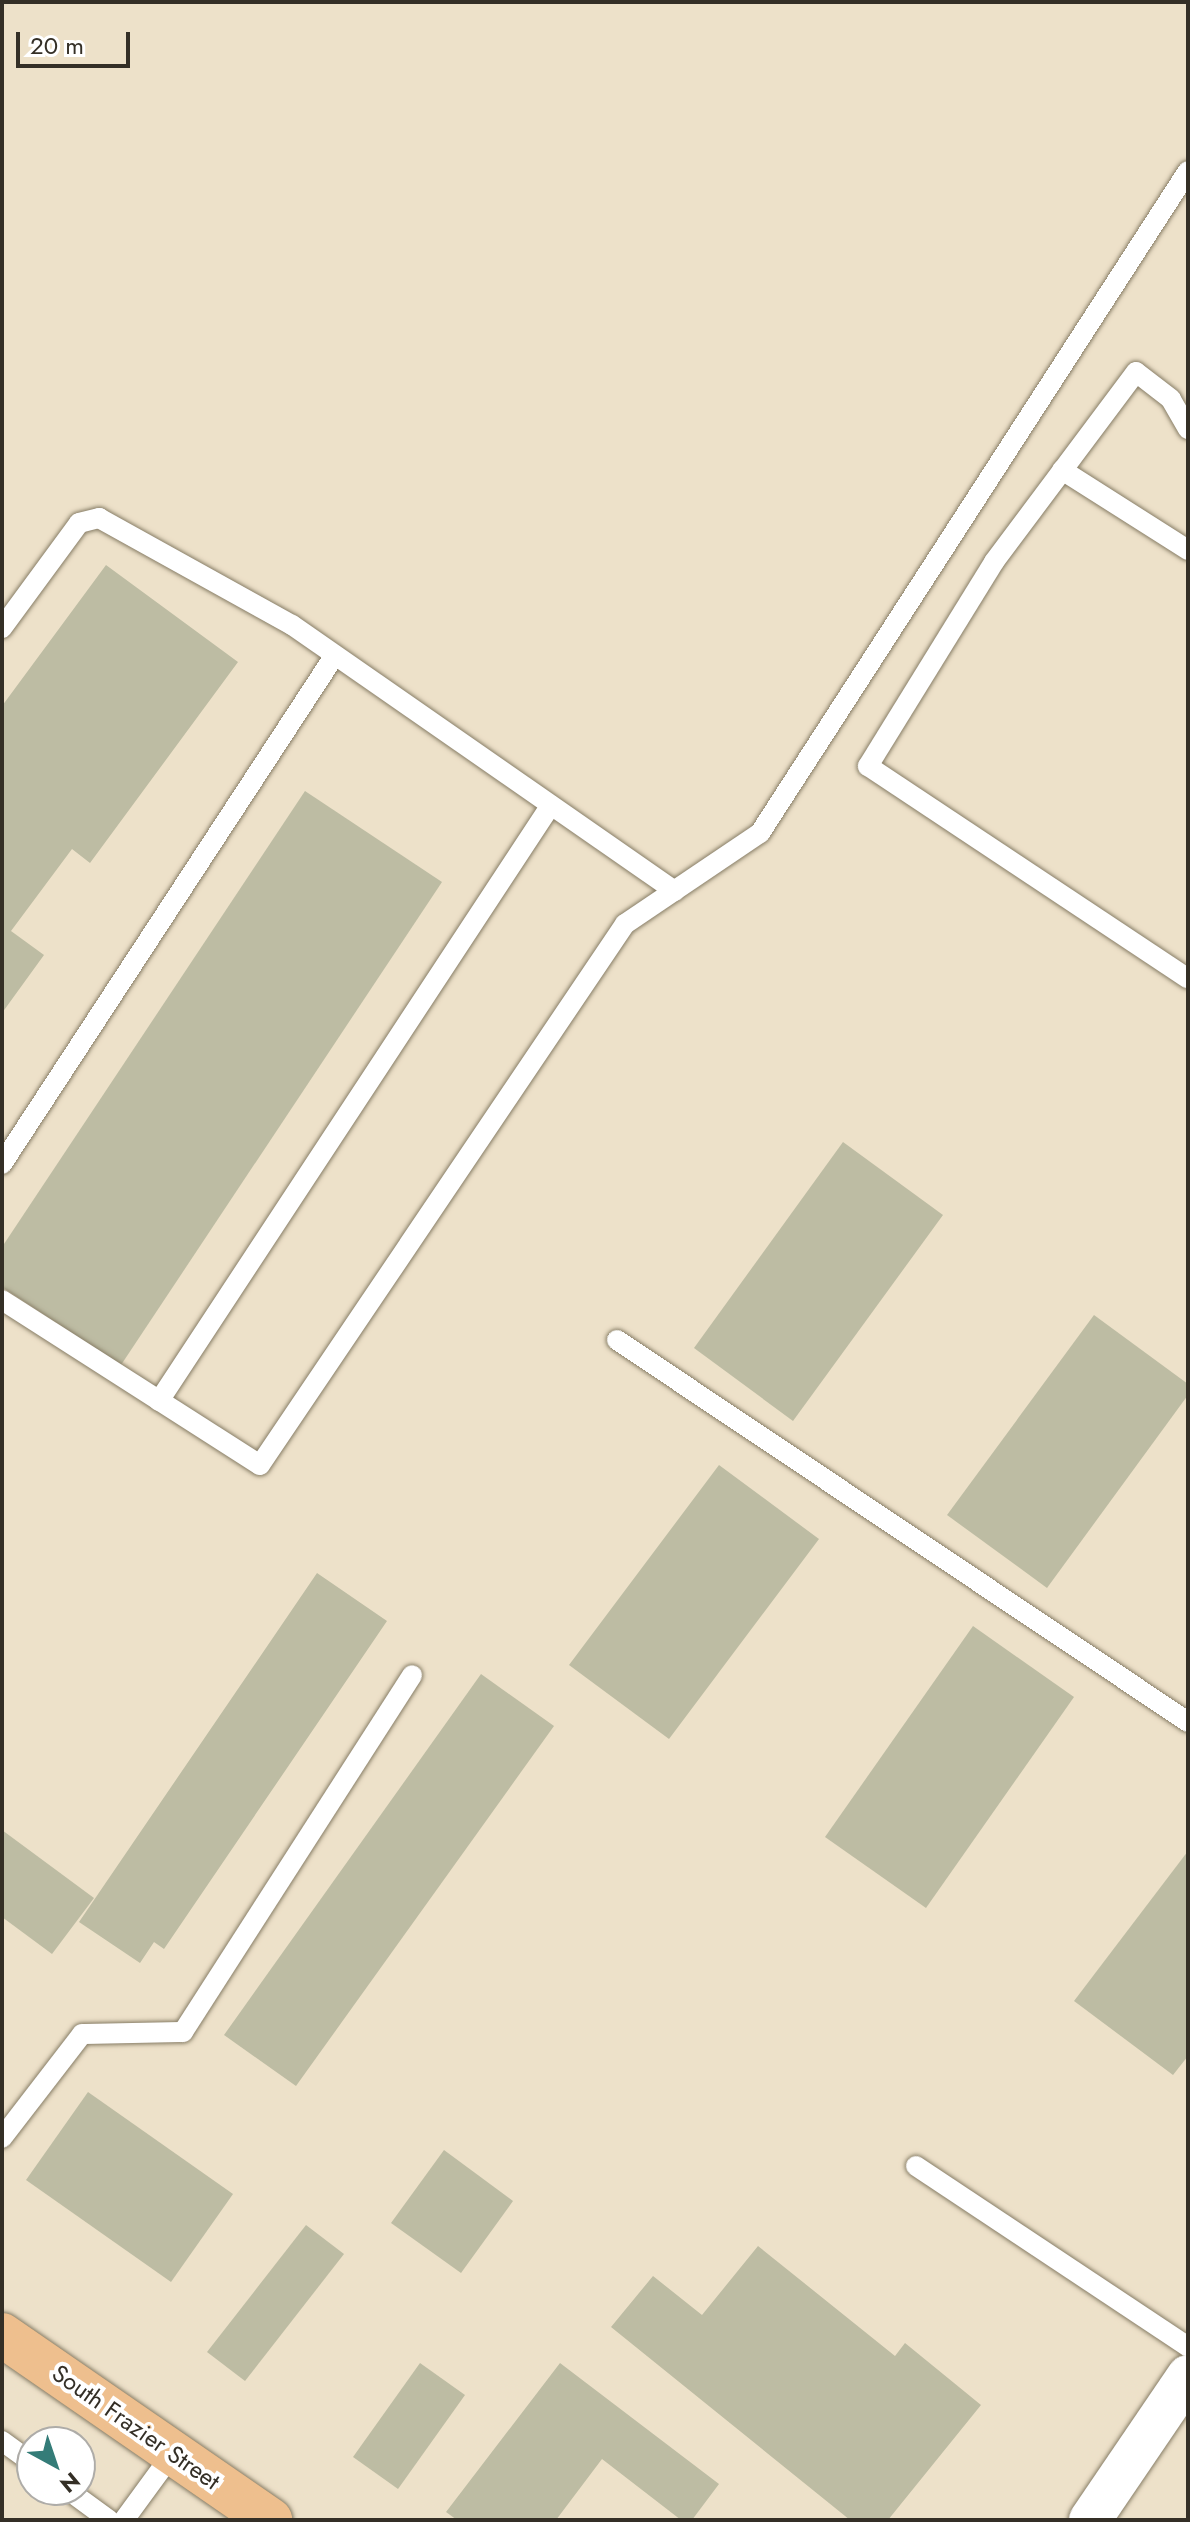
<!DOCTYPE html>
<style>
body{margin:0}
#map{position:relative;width:1190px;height:2522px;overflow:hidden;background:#ede1c9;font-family:Jost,sans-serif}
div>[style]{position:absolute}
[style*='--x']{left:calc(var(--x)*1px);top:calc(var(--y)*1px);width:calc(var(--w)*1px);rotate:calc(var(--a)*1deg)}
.building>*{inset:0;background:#bdbca3}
.roads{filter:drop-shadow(0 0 2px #877d66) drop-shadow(0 0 2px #877d66)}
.lane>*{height:20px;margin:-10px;padding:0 10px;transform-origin:10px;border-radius:10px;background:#fff}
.street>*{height:42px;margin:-21px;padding:0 21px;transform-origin:21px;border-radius:21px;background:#fff}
.primary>*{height:44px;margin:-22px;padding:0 22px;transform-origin:22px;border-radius:22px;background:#eebf8e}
span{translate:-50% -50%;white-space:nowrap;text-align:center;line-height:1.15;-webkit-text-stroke:8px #fff;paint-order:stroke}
.street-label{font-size:24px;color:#342f26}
.frame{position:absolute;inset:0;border:4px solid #342f26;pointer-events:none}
.north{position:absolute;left:16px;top:2426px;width:80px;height:80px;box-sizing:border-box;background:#fff;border:2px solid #aeaca8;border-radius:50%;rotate:140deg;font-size:22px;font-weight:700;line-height:32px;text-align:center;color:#342f26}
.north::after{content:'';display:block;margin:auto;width:28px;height:36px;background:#347c78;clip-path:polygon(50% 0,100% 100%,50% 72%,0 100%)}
.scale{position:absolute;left:16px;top:32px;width:114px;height:36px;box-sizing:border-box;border:4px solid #342f26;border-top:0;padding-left:10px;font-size:24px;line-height:28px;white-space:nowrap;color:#342f26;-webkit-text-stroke:6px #fff;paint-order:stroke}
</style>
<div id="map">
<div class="building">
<div style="clip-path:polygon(106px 565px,238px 662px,90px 863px,72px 849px,11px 931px,44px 955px,2px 1013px,2px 706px)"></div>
<div style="clip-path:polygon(305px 791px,442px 882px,121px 1365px,2px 1287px,2px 1247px)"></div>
<div style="clip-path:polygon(843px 1142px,943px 1215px,793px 1421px,694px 1348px)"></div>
<div style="clip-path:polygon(1094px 1315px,1188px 1384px,1188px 1395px,1047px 1588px,947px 1515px)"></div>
<div style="clip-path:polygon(719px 1465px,819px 1539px,669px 1739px,569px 1665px)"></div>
<div style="clip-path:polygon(317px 1573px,387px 1621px,164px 1949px,154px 1942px,140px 1963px,79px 1922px)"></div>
<div style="clip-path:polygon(973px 1626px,1074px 1697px,926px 1908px,825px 1837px)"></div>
<div style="clip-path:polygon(481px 1674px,554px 1726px,296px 2086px,224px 2035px)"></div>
<div style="clip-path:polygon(2px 1830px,94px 1898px,52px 1954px,2px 1917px)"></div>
<div style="clip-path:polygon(1188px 1851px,1188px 2056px,1173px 2075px,1074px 2001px)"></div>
<div style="clip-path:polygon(88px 2092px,233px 2194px,171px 2282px,26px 2180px)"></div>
<div style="clip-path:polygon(444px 2150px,513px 2201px,461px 2273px,391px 2223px)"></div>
<div style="clip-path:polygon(306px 2225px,344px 2254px,245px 2381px,207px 2352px)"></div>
<div style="clip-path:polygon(758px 2246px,895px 2356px,905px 2343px,981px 2405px,888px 2520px,850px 2520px,611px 2327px,653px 2276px,702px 2315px)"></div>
<div style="clip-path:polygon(420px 2363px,465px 2395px,398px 2489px,353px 2457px)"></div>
<div style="clip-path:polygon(560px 2363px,719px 2484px,692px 2520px,681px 2520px,602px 2459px,556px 2520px,457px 2520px,446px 2512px)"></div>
</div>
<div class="roads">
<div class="lane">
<div style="--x:1188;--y:429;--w:34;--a:-120"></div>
<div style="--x:1171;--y:399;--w:44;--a:-142.4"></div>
<div style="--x:1136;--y:372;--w:237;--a:126.8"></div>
<div style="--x:994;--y:562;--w:240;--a:121.7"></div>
<div style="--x:868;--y:766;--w:384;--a:33.6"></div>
<div style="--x:1062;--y:470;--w:149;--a:32.4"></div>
<div style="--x:2;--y:628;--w:130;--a:-53.7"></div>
<div style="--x:79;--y:523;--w:21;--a:-14"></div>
<div style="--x:99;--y:518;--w:221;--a:29"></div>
<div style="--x:292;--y:625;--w:466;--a:34.8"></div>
<div style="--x:2;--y:1164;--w:608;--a:-56.81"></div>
<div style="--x:2;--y:1300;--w:306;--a:32.6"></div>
<div style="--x:260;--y:1465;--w:653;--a:-55.99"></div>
<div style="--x:625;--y:924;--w:163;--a:-34"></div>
<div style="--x:760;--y:833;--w:788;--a:-57.12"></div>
<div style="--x:617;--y:1340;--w:687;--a:33.78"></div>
<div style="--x:159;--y:1401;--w:713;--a:-56.67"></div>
<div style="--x:2;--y:2138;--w:131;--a:-52.4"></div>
<div style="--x:82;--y:2034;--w:101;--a:-1.1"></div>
<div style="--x:183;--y:2032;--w:424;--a:-57.3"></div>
<div style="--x:916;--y:2166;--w:327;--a:33.6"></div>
<div style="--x:2;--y:2441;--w:37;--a:36"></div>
<div style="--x:68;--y:2490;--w:51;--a:36.2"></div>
<div style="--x:124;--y:2520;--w:83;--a:-53.8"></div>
</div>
<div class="street">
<div style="--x:1090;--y:2520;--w:174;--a:-55.8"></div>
</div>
<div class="primary">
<div style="--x:2;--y:2335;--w:326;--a:34.6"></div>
</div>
</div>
<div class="street-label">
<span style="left:136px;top:2427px;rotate:35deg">South Frazier Street</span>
</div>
<div class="frame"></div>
<div class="north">N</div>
<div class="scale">20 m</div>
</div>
